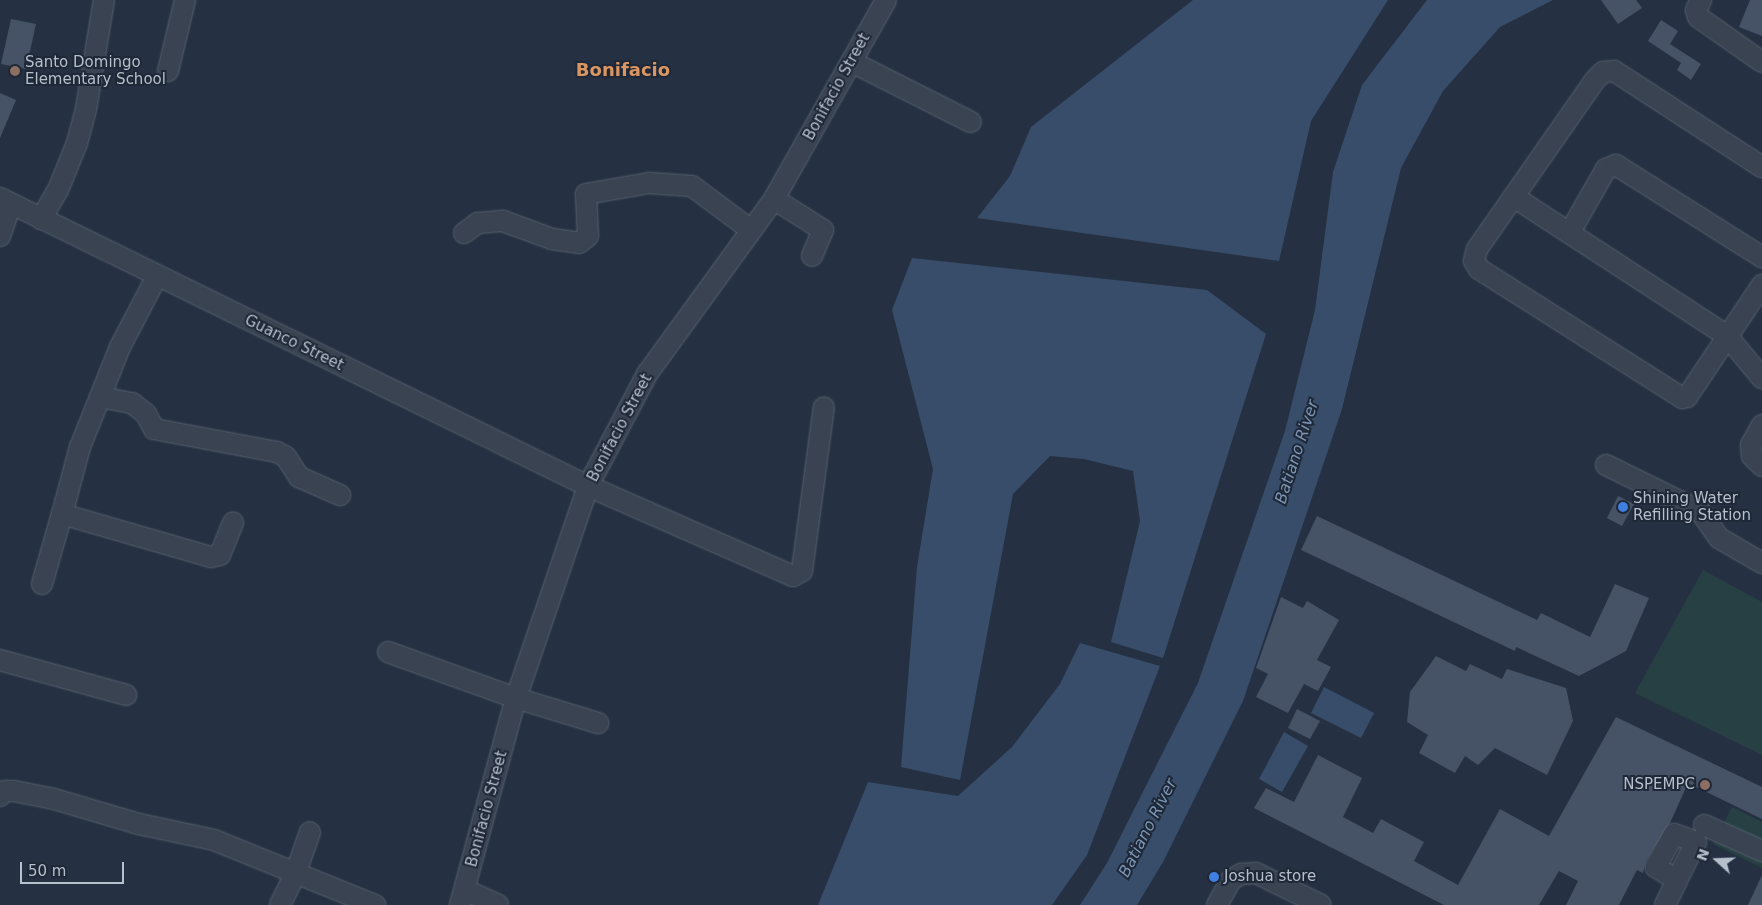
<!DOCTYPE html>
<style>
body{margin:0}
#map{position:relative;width:1762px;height:905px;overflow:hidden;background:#253142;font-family:"DejaVu Sans",sans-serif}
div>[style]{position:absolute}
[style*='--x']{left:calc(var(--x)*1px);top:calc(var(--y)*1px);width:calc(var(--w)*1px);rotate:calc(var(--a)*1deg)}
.green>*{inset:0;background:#274043}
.water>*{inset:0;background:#384d6a}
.building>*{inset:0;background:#465366}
.roads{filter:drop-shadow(0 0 1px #57616f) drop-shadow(0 0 1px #57616f)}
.minor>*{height:20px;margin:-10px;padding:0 10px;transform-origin:10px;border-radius:10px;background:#394352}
.dots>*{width:14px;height:14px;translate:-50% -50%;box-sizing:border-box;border:2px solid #1e2837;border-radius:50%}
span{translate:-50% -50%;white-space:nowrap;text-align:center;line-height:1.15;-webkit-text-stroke:4px #1e2837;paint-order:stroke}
.poi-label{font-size:15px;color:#b6bfcc}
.left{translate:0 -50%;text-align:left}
.right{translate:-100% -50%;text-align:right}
.street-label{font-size:15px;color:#b6bfcc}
.water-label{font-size:16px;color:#7c95b4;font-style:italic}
.quarter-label{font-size:18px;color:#da9662;font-weight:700}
.north{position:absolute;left:1692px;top:835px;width:50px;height:50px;-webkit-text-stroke:4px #1e2837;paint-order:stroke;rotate:290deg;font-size:14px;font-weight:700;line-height:20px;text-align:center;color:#b6bfcc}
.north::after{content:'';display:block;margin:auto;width:18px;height:22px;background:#b6bfcc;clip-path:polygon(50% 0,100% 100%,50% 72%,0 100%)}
.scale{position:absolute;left:20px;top:862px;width:104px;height:22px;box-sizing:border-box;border:2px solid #b6bfcc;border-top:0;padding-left:6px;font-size:15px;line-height:18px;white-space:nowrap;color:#b6bfcc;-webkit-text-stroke:4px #1e2837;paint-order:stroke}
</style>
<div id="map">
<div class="green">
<div style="clip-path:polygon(1703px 570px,1762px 602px,1762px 755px,1635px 693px)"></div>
<div style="clip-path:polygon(1732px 807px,1762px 822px,1762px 868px,1713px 844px)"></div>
</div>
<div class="water">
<div style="clip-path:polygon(1193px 0,1388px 0,1311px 121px,1279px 261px,977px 218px,1010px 176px,1031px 127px)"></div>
<div style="clip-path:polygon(1427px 0,1553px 0,1500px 27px,1443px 91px,1401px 168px,1342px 409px,1243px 701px,1163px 862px,1137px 905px,1080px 905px,1107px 863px,1198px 683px,1285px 431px,1315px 310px,1333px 172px,1362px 85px)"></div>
<div style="clip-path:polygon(912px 258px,1207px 290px,1266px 334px,1163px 658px,1111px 642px,1140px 521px,1133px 471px,1084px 459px,1050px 456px,1013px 494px,960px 780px,901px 767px,917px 567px,933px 469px,892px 310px)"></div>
<div style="clip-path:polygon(1080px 643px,1160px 666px,1087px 855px,1052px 905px,818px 905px,868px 782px,958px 796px,1012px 747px,1060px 684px)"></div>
<div style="clip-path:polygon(1324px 687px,1374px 713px,1361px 738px,1311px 713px)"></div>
<div style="clip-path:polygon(1284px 732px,1308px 746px,1282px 792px,1259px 779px)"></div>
</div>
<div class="building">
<div style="clip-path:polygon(1601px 0,1636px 0,1642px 8px,1618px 24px)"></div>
<div style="clip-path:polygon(1750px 0,1762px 0,1762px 36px,1739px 27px)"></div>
<div style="clip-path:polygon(11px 19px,36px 24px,26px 69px,1px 64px)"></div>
<div style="clip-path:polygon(1661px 20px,1678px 31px,1670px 44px,1701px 64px,1691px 80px,1677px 70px,1681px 63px,1648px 41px)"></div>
<div style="clip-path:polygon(0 93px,16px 100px,0 138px)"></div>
<div style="clip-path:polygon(1618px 496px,1634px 504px,1622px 526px,1607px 518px)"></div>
<div style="clip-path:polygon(1317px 516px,1537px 620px,1541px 613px,1590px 637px,1615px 584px,1649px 598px,1626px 651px,1579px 676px,1516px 647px,1515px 651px,1301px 550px)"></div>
<div style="clip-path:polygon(1281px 597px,1303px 608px,1307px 601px,1339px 620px,1317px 660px,1331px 667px,1318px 691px,1304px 684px,1288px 713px,1256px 697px,1268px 674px,1256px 668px)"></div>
<div style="clip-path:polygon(1436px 656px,1466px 671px,1470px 664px,1502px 679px,1507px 669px,1566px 688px,1573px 721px,1547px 775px,1495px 748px,1478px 765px,1465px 756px,1455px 773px,1419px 753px,1428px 735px,1407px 722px,1410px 692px)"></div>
<div style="clip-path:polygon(1297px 709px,1320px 721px,1310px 739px,1288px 728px)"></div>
<div style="clip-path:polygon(1616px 717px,1762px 787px,1762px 819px,1688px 783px,1670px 823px,1646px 861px,1643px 873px,1637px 870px,1619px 905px,1566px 905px,1578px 881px,1559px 871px,1539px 905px,1444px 905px,1254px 808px,1266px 788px,1294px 802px,1318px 755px,1362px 778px,1343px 817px,1373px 833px,1381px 819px,1424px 842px,1414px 861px,1458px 885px,1500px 809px,1549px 836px)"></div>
<div style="clip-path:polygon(1762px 875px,1762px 905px,1748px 905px)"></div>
</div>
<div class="roads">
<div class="minor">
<div style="--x:1701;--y:0;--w:11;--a:117"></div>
<div style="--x:1696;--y:10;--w:7;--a:74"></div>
<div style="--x:1698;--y:17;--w:78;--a:35.1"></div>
<div style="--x:852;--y:62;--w:133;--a:26.8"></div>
<div style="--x:168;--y:71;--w:73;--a:-76.5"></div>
<div style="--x:1762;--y:167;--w:176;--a:-147"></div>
<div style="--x:1614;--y:71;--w:11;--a:175"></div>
<div style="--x:1603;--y:72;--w:11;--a:135"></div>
<div style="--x:1595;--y:80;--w:206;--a:124.9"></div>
<div style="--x:1477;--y:249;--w:12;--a:104"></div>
<div style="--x:1474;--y:261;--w:9;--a:58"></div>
<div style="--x:1479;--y:269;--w:241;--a:32.4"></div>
<div style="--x:1682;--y:398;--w:5;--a:-11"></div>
<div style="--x:1687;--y:397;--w:135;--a:-56.2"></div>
<div style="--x:1514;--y:197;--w:254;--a:33.1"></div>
<div style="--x:1727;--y:336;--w:55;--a:50.2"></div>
<div style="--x:0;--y:198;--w:655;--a:26.1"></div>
<div style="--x:588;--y:486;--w:224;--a:23.7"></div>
<div style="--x:793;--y:576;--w:10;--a:-29"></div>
<div style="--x:802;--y:571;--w:165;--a:-82.4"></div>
<div style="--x:774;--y:199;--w:58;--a:32.3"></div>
<div style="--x:823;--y:230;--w:28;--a:113"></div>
<div style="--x:41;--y:219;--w:34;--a:-60"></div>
<div style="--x:58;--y:190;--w:51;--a:-68"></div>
<div style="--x:77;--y:143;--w:35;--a:-75"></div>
<div style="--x:86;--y:109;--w:110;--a:-80.6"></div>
<div style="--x:1570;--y:232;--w:73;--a:-60.3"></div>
<div style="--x:1606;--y:169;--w:11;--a:-22"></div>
<div style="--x:1616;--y:165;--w:173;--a:32.2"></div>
<div style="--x:464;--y:233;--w:17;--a:-36"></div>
<div style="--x:478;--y:223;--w:25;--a:-5"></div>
<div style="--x:503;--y:221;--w:52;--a:20.2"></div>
<div style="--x:552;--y:239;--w:27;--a:8"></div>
<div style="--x:579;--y:243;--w:11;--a:-38"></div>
<div style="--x:588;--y:236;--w:42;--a:-92.7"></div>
<div style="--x:586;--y:194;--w:64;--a:-9.9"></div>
<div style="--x:649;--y:183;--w:43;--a:4"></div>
<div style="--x:692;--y:186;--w:74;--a:36.7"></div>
<div style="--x:0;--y:236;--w:34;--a:-71"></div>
<div style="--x:157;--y:276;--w:80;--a:117.5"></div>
<div style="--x:120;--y:347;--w:108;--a:111.8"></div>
<div style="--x:80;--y:447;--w:69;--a:105"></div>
<div style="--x:62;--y:514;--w:155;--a:16.1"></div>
<div style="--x:211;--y:557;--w:9;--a:-13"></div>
<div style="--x:220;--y:555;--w:35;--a:-68"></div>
<div style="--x:100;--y:397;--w:33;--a:11"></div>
<div style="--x:132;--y:403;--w:18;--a:38"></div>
<div style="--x:146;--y:414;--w:17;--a:62"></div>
<div style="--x:154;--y:429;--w:125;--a:10.6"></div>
<div style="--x:277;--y:452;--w:10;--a:29"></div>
<div style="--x:286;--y:457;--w:24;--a:57"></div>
<div style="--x:299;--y:477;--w:45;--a:23.7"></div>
<div style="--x:1762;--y:425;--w:23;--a:119"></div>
<div style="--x:1751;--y:445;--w:11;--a:85"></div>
<div style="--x:1752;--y:456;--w:14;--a:45"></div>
<div style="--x:1606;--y:465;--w:105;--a:26.1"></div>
<div style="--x:1700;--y:511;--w:33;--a:55"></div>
<div style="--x:1719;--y:538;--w:50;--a:30.2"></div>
<div style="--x:42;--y:584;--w:73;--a:-74.1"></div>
<div style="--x:388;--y:652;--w:136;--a:19.8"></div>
<div style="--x:516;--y:698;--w:86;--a:17"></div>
<div style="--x:0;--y:660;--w:131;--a:15.5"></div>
<div style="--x:0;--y:796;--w:6;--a:-51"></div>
<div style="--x:4;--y:791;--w:10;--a:0"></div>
<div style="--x:14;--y:791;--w:41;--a:11.3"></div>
<div style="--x:54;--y:799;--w:89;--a:16.4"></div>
<div style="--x:139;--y:824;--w:77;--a:12"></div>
<div style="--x:214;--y:840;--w:174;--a:22"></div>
<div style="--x:1704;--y:825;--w:64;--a:24.1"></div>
<div style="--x:465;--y:890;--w:36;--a:24"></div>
<div style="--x:280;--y:905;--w:37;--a:-64"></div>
<div style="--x:296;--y:872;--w:42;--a:-70.7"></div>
<div style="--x:460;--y:905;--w:214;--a:-74.9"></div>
<div style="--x:516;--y:698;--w:224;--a:-71.2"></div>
<div style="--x:588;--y:486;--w:127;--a:-62.2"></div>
<div style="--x:647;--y:374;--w:216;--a:-54"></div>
<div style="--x:774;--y:199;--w:228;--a:-60.6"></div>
<div style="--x:1217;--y:905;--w:29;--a:-61"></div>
<div style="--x:1231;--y:880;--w:12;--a:-31"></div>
<div style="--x:1241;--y:874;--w:15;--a:-4"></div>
<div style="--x:1256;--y:873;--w:72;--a:26.2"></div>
<div style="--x:1665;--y:905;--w:28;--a:-64"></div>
<div style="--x:1677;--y:880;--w:42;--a:-63.4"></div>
<div style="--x:1696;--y:842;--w:23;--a:-160"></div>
<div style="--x:1674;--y:834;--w:38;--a:119"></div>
<div style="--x:1656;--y:867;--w:25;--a:32"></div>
</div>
</div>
<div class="dots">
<div style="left:15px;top:71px;background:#8d6e63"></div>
<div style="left:1623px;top:507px;background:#3f7fe0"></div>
<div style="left:1705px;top:785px;background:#8d6e63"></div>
<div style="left:1214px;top:877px;background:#3f7fe0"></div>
</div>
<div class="poi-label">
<span class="left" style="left:25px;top:71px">Santo Domingo<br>Elementary School</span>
<span class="left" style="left:1633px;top:507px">Shining Water<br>Refilling Station</span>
<span class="right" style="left:1695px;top:785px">NSPEMPC</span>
<span class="left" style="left:1224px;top:877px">Joshua store</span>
</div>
<div class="street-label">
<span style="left:837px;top:87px;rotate:-61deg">Bonifacio Street</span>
<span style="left:294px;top:343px;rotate:26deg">Guanco Street</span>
<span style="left:620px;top:428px;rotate:-62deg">Bonifacio Street</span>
<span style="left:487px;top:809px;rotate:-75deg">Bonifacio Street</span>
</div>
<div class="water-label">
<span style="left:1297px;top:452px;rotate:-72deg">Batiano River</span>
<span style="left:1148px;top:828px;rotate:-63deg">Batiano River</span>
</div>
<div class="quarter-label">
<span style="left:623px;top:70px">Bonifacio</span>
</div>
<div class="north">N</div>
<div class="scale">50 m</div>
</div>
